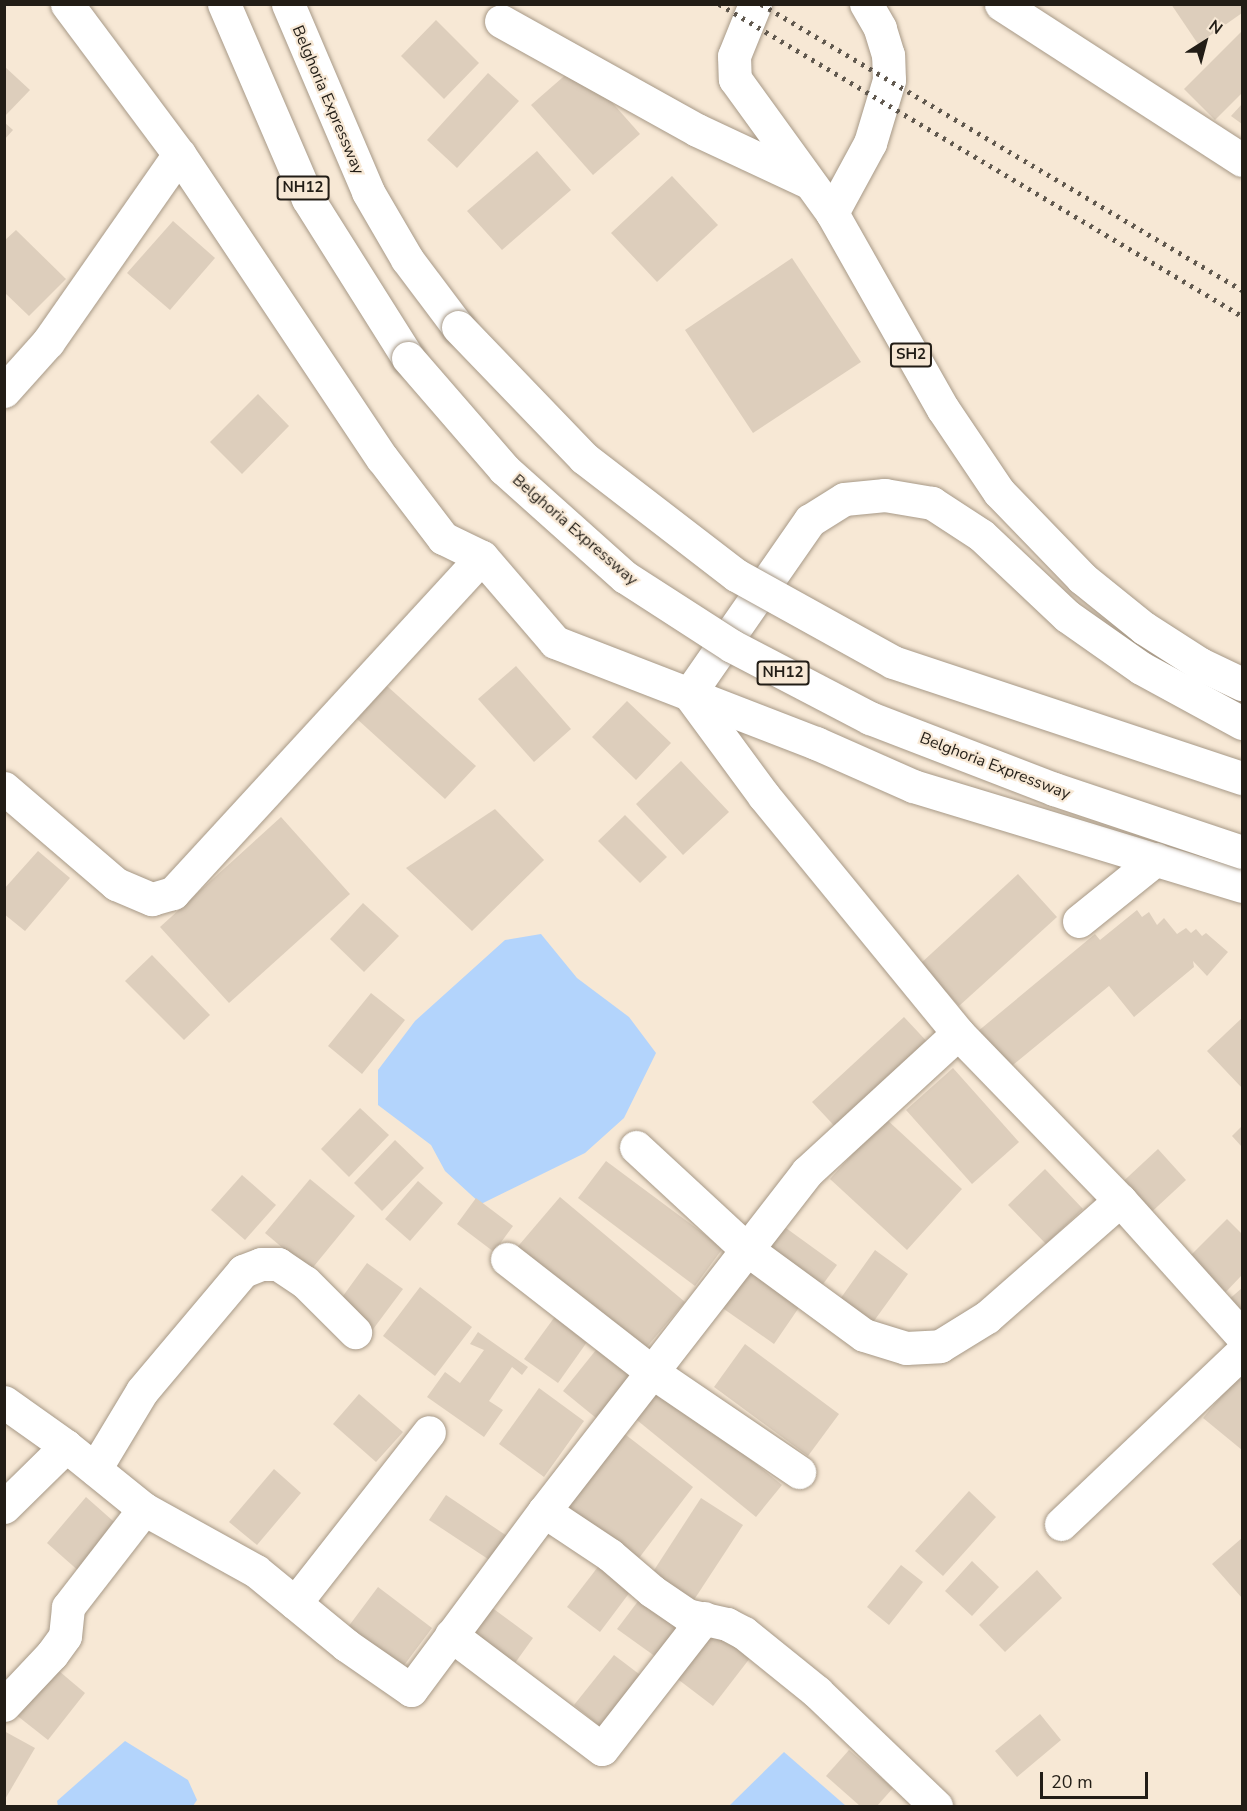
<!DOCTYPE html>
<style>
body{margin:0}
#map{position:relative;width:1247px;height:1811px;overflow:hidden;background:#f7e8d5;font-family:"Nunito Sans",sans-serif}
div>[style]{position:absolute}
[style*='--x']{left:calc(var(--x)*1px);top:calc(var(--y)*1px);width:calc(var(--w)*1px);rotate:calc(var(--a)*1deg)}
.water>*{inset:0;background:#b3d4fc}
.building>*{inset:0;background:#ddcebc}
.roads{filter:drop-shadow(0 0 2px #a79987) drop-shadow(0 0 2px #a79987)}
.street>*{height:33px;margin:-16.5px;padding:0 16.5px;transform-origin:16.5px;border-radius:16.5px;background:#fff}
.primary>*{height:33px;margin:-16.5px;padding:0 16.5px;transform-origin:16.5px;border-radius:16.5px;background:#fff}
.highway>*{height:33px;margin:-16.5px;padding:0 16.5px;transform-origin:16.5px;border-radius:16.5px;background:#fff}
.rail>*{height:4.5px;margin-top:-2.25px;transform-origin:0;background:repeating-linear-gradient(90deg,#60584e 0 3px,transparent 0 9px)}
.bridges{filter:drop-shadow(0 0 2px #a79987) drop-shadow(0 0 2px #a79987)}
.highway-bridge>*{height:33px;margin:-16.5px;padding:0 16.5px;transform-origin:16.5px;border-radius:16.5px;background:#fff}
span{translate:-50% -50%;white-space:nowrap;text-align:center;line-height:1.15;-webkit-text-stroke:4.5px #f7e8d5;paint-order:stroke}
.shield-label span{padding:2px 4px;background:#f7e8d5;border:2px solid;border-radius:4px;-webkit-text-stroke-width:0}
.shield-label{font-size:15px;color:#221d16;font-weight:700}
.street-label{font-size:16px;color:#221d16}
.frame{position:absolute;inset:0;border:6px solid #221d16;pointer-events:none}
.north{position:absolute;left:1175px;top:12px;width:60px;height:60px;-webkit-text-stroke:4px #f7e8d5;paint-order:stroke;rotate:36deg;font-size:16px;font-weight:700;line-height:24px;text-align:center;color:#221d16}
.north::after{content:'';display:block;margin:auto;width:21px;height:27px;background:#221d16;clip-path:polygon(50% 0,100% 100%,50% 72%,0 100%)}
.scale{position:absolute;left:1040px;top:1772px;width:108px;height:27px;box-sizing:border-box;border:3px solid #221d16;border-top:0;padding-left:8px;font-size:18px;line-height:21px;white-space:nowrap;color:#221d16;-webkit-text-stroke:4px #f7e8d5;paint-order:stroke}
</style>
<div id="map">
<div class="water">
<div style="clip-path:polygon(541px 934px,577px 978px,629px 1017px,656px 1053px,624px 1118px,585px 1153px,481px 1204px,445px 1171px,431px 1145px,378px 1105px,378px 1070px,415px 1021px,505px 940px)"></div>
<div style="clip-path:polygon(125px 1741px,188px 1780px,197px 1800px,193px 1806px,58px 1806px,57px 1801px)"></div>
<div style="clip-path:polygon(784px 1752px,846px 1806px,729px 1806px)"></div>
</div>
<div class="building">
<div style="clip-path:polygon(1171px 4px,1242px 4px,1242px 13px,1198px 44px)"></div>
<div style="clip-path:polygon(436px 20px,479px 63px,444px 99px,401px 56px)"></div>
<div style="clip-path:polygon(1242px 31px,1242px 93px,1215px 120px,1184px 89px)"></div>
<div style="clip-path:polygon(578px 64px,640px 134px,593px 175px,531px 105px)"></div>
<div style="clip-path:polygon(4px 66px,30px 90px,4px 117px)"></div>
<div style="clip-path:polygon(488px 73px,519px 101px,457px 168px,427px 140px)"></div>
<div style="clip-path:polygon(1242px 104px,1242px 124px,1231px 116px)"></div>
<div style="clip-path:polygon(4px 122px,13px 130px,4px 140px)"></div>
<div style="clip-path:polygon(537px 151px,571px 190px,502px 250px,467px 211px)"></div>
<div style="clip-path:polygon(672px 176px,718px 225px,657px 282px,611px 233px)"></div>
<div style="clip-path:polygon(173px 221px,215px 258px,170px 310px,127px 273px)"></div>
<div style="clip-path:polygon(16px 230px,66px 279px,29px 316px,4px 292px,4px 241px)"></div>
<div style="clip-path:polygon(792px 258px,861px 362px,753px 433px,685px 330px)"></div>
<div style="clip-path:polygon(258px 394px,289px 426px,242px 474px,210px 442px)"></div>
<div style="clip-path:polygon(516px 666px,571px 729px,534px 762px,478px 699px)"></div>
<div style="clip-path:polygon(387px 686px,476px 766px,445px 799px,357px 719px)"></div>
<div style="clip-path:polygon(627px 701px,671px 743px,636px 780px,592px 737px)"></div>
<div style="clip-path:polygon(681px 761px,729px 812px,683px 855px,636px 804px)"></div>
<div style="clip-path:polygon(495px 809px,544px 860px,472px 931px,406px 868px)"></div>
<div style="clip-path:polygon(625px 815px,667px 857px,640px 883px,598px 841px)"></div>
<div style="clip-path:polygon(281px 817px,350px 894px,229px 1003px,160px 927px)"></div>
<div style="clip-path:polygon(38px 851px,70px 878px,25px 931px,4px 914px,4px 889px)"></div>
<div style="clip-path:polygon(1018px 874px,1057px 917px,959px 1006px,920px 964px)"></div>
<div style="clip-path:polygon(363px 903px,399px 936px,364px 972px,330px 939px)"></div>
<div style="clip-path:polygon(1137px 910px,1142px 917px,1149px 912px,1157px 925px,1164px 918px,1177px 934px,1186px 928px,1191px 933px,1196px 929px,1202px 936px,1206px 933px,1228px 952px,1207px 976px,1193px 961px,1194px 967px,1134px 1017px,1109px 986px,1008px 1069px,977px 1032px,1095px 934px,1100px 940px)"></div>
<div style="clip-path:polygon(152px 955px,210px 1015px,184px 1040px,125px 981px)"></div>
<div style="clip-path:polygon(371px 993px,405px 1020px,362px 1074px,328px 1046px)"></div>
<div style="clip-path:polygon(904px 1017px,933px 1048px,841px 1133px,812px 1102px)"></div>
<div style="clip-path:polygon(1242px 1018px,1242px 1088px,1207px 1051px)"></div>
<div style="clip-path:polygon(953px 1068px,1019px 1142px,972px 1184px,906px 1110px)"></div>
<div style="clip-path:polygon(360px 1108px,389px 1135px,349px 1177px,321px 1149px)"></div>
<div style="clip-path:polygon(885px 1118px,962px 1189px,907px 1250px,830px 1179px)"></div>
<div style="clip-path:polygon(1242px 1126px,1242px 1147px,1232px 1136px)"></div>
<div style="clip-path:polygon(395px 1140px,424px 1168px,382px 1211px,354px 1183px)"></div>
<div style="clip-path:polygon(1158px 1149px,1186px 1180px,1144px 1219px,1115px 1189px)"></div>
<div style="clip-path:polygon(606px 1161px,723px 1248px,695px 1286px,578px 1198px)"></div>
<div style="clip-path:polygon(1045px 1169px,1083px 1209px,1046px 1244px,1008px 1205px)"></div>
<div style="clip-path:polygon(242px 1175px,276px 1205px,245px 1240px,211px 1210px)"></div>
<div style="clip-path:polygon(310px 1179px,355px 1216px,310px 1271px,265px 1233px)"></div>
<div style="clip-path:polygon(418px 1181px,443px 1203px,410px 1241px,385px 1219px)"></div>
<div style="clip-path:polygon(560px 1197px,685px 1302px,639px 1356px,514px 1251px)"></div>
<div style="clip-path:polygon(476px 1198px,513px 1226px,494px 1252px,457px 1224px)"></div>
<div style="clip-path:polygon(1227px 1219px,1242px 1234px,1242px 1275px,1221px 1297px,1185px 1261px)"></div>
<div style="clip-path:polygon(779px 1223px,837px 1265px,815px 1295px,757px 1251px)"></div>
<div style="clip-path:polygon(875px 1250px,908px 1274px,866px 1332px,833px 1309px)"></div>
<div style="clip-path:polygon(367px 1263px,403px 1289px,371px 1332px,335px 1307px)"></div>
<div style="clip-path:polygon(748px 1270px,800px 1306px,774px 1344px,721px 1307px)"></div>
<div style="clip-path:polygon(420px 1287px,472px 1327px,435px 1376px,383px 1336px)"></div>
<div style="clip-path:polygon(1242px 1288px,1242px 1320px,1227px 1301px)"></div>
<div style="clip-path:polygon(559px 1311px,592px 1335px,558px 1383px,524px 1359px)"></div>
<div style="clip-path:polygon(478px 1332px,528px 1367px,522px 1375px,512px 1367px,489px 1401px,503px 1410px,484px 1437px,427px 1397px,445px 1372px,460px 1383px,484px 1350px,470px 1344px)"></div>
<div style="clip-path:polygon(604px 1340px,643px 1370px,601px 1422px,563px 1391px)"></div>
<div style="clip-path:polygon(745px 1344px,839px 1414px,808px 1456px,714px 1387px)"></div>
<div style="clip-path:polygon(1242px 1371px,1242px 1450px,1203px 1418px)"></div>
<div style="clip-path:polygon(653px 1380px,782px 1485px,756px 1517px,627px 1412px)"></div>
<div style="clip-path:polygon(539px 1388px,584px 1421px,544px 1477px,499px 1444px)"></div>
<div style="clip-path:polygon(359px 1394px,403px 1432px,376px 1462px,333px 1424px)"></div>
<div style="clip-path:polygon(617px 1428px,693px 1487px,636px 1562px,560px 1504px)"></div>
<div style="clip-path:polygon(274px 1469px,301px 1493px,257px 1545px,229px 1522px)"></div>
<div style="clip-path:polygon(969px 1491px,996px 1517px,943px 1576px,915px 1551px)"></div>
<div style="clip-path:polygon(446px 1495px,510px 1538px,494px 1563px,429px 1520px)"></div>
<div style="clip-path:polygon(86px 1497px,121px 1528px,81px 1573px,47px 1543px)"></div>
<div style="clip-path:polygon(701px 1498px,743px 1525px,688px 1609px,647px 1581px)"></div>
<div style="clip-path:polygon(1242px 1538px,1242px 1598px,1212px 1564px)"></div>
<div style="clip-path:polygon(604px 1559px,636px 1584px,600px 1632px,567px 1607px)"></div>
<div style="clip-path:polygon(972px 1561px,999px 1587px,972px 1616px,945px 1591px)"></div>
<div style="clip-path:polygon(901px 1565px,923px 1582px,889px 1625px,867px 1607px)"></div>
<div style="clip-path:polygon(1037px 1570px,1062px 1598px,1005px 1652px,979px 1625px)"></div>
<div style="clip-path:polygon(378px 1587px,432px 1628px,402px 1668px,348px 1627px)"></div>
<div style="clip-path:polygon(645px 1592px,683px 1621px,656px 1657px,617px 1629px)"></div>
<div style="clip-path:polygon(487px 1604px,533px 1638px,515px 1663px,469px 1630px)"></div>
<div style="clip-path:polygon(708px 1626px,750px 1658px,713px 1706px,671px 1674px)"></div>
<div style="clip-path:polygon(614px 1655px,643px 1677px,602px 1728px,574px 1705px)"></div>
<div style="clip-path:polygon(53px 1666px,85px 1693px,48px 1740px,15px 1714px)"></div>
<div style="clip-path:polygon(1040px 1714px,1061px 1740px,1017px 1777px,995px 1751px)"></div>
<div style="clip-path:polygon(4px 1731px,35px 1748px,4px 1801px)"></div>
<div style="clip-path:polygon(849px 1750px,893px 1788px,877px 1806px,860px 1806px,826px 1776px)"></div>
</div>
<div class="roads">
<div class="street">
<div style="--x:67;--y:4;--w:187;--a:53.3"></div>
<div style="--x:179;--y:154;--w:366;--a:56.3"></div>
<div style="--x:382;--y:458;--w:101;--a:52.7"></div>
<div style="--x:443;--y:538;--w:43;--a:26"></div>
<div style="--x:482;--y:557;--w:112;--a:49.3"></div>
<div style="--x:555;--y:642;--w:280;--a:21.2"></div>
<div style="--x:816;--y:743;--w:106;--a:23.9"></div>
<div style="--x:913;--y:786;--w:344;--a:16.9"></div>
<div style="--x:501;--y:21;--w:224;--a:29.1"></div>
<div style="--x:697;--y:130;--w:123;--a:25.1"></div>
<div style="--x:4;--y:391;--w:66;--a:-48.1"></div>
<div style="--x:48;--y:342;--w:229;--a:-55.1"></div>
<div style="--x:1242;--y:723;--w:115;--a:-151.4"></div>
<div style="--x:1141;--y:668;--w:90;--a:-144.9"></div>
<div style="--x:1067;--y:616;--w:118;--a:-136.7"></div>
<div style="--x:981;--y:535;--w:59;--a:-146.9"></div>
<div style="--x:932;--y:503;--w:48;--a:-170.3"></div>
<div style="--x:885;--y:495;--w:41;--a:174.4"></div>
<div style="--x:844;--y:499;--w:40;--a:148"></div>
<div style="--x:810;--y:520;--w:212;--a:124.8"></div>
<div style="--x:689;--y:694;--w:127;--a:53.7"></div>
<div style="--x:764;--y:796;--w:306;--a:50.7"></div>
<div style="--x:958;--y:1033;--w:233;--a:45.9"></div>
<div style="--x:1120;--y:1200;--w:183;--a:48.1"></div>
<div style="--x:4;--y:788;--w:148;--a:40.6"></div>
<div style="--x:116;--y:884;--w:39;--a:23"></div>
<div style="--x:152;--y:899;--w:22;--a:-16"></div>
<div style="--x:173;--y:893;--w:456;--a:-47.4"></div>
<div style="--x:1079;--y:921;--w:99;--a:-38.8"></div>
<div style="--x:636;--y:1147;--w:149;--a:42.8"></div>
<div style="--x:745;--y:1248;--w:147;--a:36.2"></div>
<div style="--x:864;--y:1335;--w:44;--a:17.2"></div>
<div style="--x:906;--y:1348;--w:34;--a:-3"></div>
<div style="--x:940;--y:1346;--w:55;--a:-31.7"></div>
<div style="--x:987;--y:1317;--w:177;--a:-41.3"></div>
<div style="--x:507;--y:1259;--w:184;--a:37.9"></div>
<div style="--x:652;--y:1372;--w:178;--a:34.2"></div>
<div style="--x:4;--y:1402;--w:76;--a:35.4"></div>
<div style="--x:95;--y:1469;--w:91;--a:-58.9"></div>
<div style="--x:142;--y:1391;--w:157;--a:-49.9"></div>
<div style="--x:243;--y:1271;--w:19;--a:-21"></div>
<div style="--x:261;--y:1264;--w:17;--a:0"></div>
<div style="--x:278;--y:1264;--w:32;--a:34"></div>
<div style="--x:305;--y:1282;--w:71;--a:45"></div>
<div style="--x:4;--y:1507;--w:87;--a:-44.5"></div>
<div style="--x:66;--y:1446;--w:100;--a:38.9"></div>
<div style="--x:144;--y:1509;--w:128;--a:29"></div>
<div style="--x:256;--y:1571;--w:117;--a:39.4"></div>
<div style="--x:346;--y:1645;--w:79;--a:34.7"></div>
<div style="--x:411;--y:1690;--w:223;--a:-53.4"></div>
<div style="--x:544;--y:1511;--w:429;--a:-52.2"></div>
<div style="--x:807;--y:1172;--w:205;--a:-42.6"></div>
<div style="--x:544;--y:1511;--w:79;--a:33.7"></div>
<div style="--x:610;--y:1555;--w:55;--a:40.6"></div>
<div style="--x:652;--y:1591;--w:42;--a:34.4"></div>
<div style="--x:687;--y:1615;--w:41;--a:12.7"></div>
<div style="--x:727;--y:1624;--w:19;--a:28"></div>
<div style="--x:744;--y:1633;--w:94;--a:38.9"></div>
<div style="--x:817;--y:1692;--w:165;--a:43.8"></div>
<div style="--x:1061;--y:1524;--w:250;--a:-43.5"></div>
<div style="--x:295;--y:1603;--w:217;--a:-51.9"></div>
<div style="--x:451;--y:1635;--w:189;--a:37.1"></div>
<div style="--x:602;--y:1749;--w:166;--a:-52.1"></div>
<div style="--x:4;--y:1705;--w:70;--a:-46.7"></div>
<div style="--x:52;--y:1654;--w:22;--a:-54"></div>
<div style="--x:65;--y:1636;--w:29;--a:-84"></div>
<div style="--x:68;--y:1607;--w:124;--a:-52.2"></div>
</div>
<div class="primary">
<div style="--x:755;--y:4;--w:56;--a:112"></div>
<div style="--x:734;--y:56;--w:23;--a:88"></div>
<div style="--x:735;--y:79;--w:165;--a:54.1"></div>
<div style="--x:832;--y:213;--w:225;--a:60.5"></div>
<div style="--x:943;--y:409;--w:100;--a:56"></div>
<div style="--x:999;--y:492;--w:120;--a:46"></div>
<div style="--x:1082;--y:578;--w:80;--a:38.9"></div>
<div style="--x:1144;--y:628;--w:67;--a:32.7"></div>
<div style="--x:1200;--y:664;--w:47;--a:25.5"></div>
<div style="--x:1001;--y:4;--w:287;--a:32.9"></div>
<div style="--x:832;--y:213;--w:80;--a:-61.5"></div>
<div style="--x:870;--y:143;--w:66;--a:-73.2"></div>
<div style="--x:889;--y:80;--w:25;--a:-92"></div>
<div style="--x:888;--y:55;--w:28;--a:-107"></div>
<div style="--x:880;--y:28;--w:28;--a:-120"></div>
</div>
<div class="highway">
<div style="--x:224;--y:4;--w:212;--a:66.7"></div>
<div style="--x:308;--y:199;--w:188;--a:57.8"></div>
<div style="--x:288;--y:4;--w:204;--a:66.9"></div>
<div style="--x:368;--y:192;--w:78;--a:59.8"></div>
<div style="--x:407;--y:259;--w:85;--a:53.1"></div>
</div>
</div>
<div class="rail">
<div style="--x:719;--y:4;--w:609;--a:30.82"></div>
<div style="--x:761;--y:4;--w:560;--a:30.74"></div>
</div>
<div class="bridges">
<div class="highway-bridge">
<div style="--x:458;--y:327;--w:182;--a:46.1"></div>
<div style="--x:584;--y:458;--w:192;--a:37.6"></div>
<div style="--x:736;--y:575;--w:179;--a:29"></div>
<div style="--x:893;--y:662;--w:368;--a:18.4"></div>
<div style="--x:408;--y:358;--w:147;--a:49.1"></div>
<div style="--x:504;--y:469;--w:162;--a:41.8"></div>
<div style="--x:625;--y:577;--w:127;--a:32.8"></div>
<div style="--x:732;--y:646;--w:156;--a:27.6"></div>
<div style="--x:870;--y:718;--w:197;--a:21.1"></div>
<div style="--x:1054;--y:789;--w:198;--a:18.5"></div>
</div>
</div>
<div class="shield-label">
<span style="left:303px;top:188px">NH12</span>
<span style="left:911px;top:355px">SH2</span>
<span style="left:783px;top:673px">NH12</span>
</div>
<div class="street-label">
<span style="left:328px;top:100px;rotate:67deg">Belghoria Expressway</span>
<span style="left:575px;top:530px;rotate:41deg">Belghoria Expressway</span>
<span style="left:995px;top:766px;rotate:21deg">Belghoria Expressway</span>
</div>
<div class="frame"></div>
<div class="north">N</div>
<div class="scale">20 m</div>
</div>
